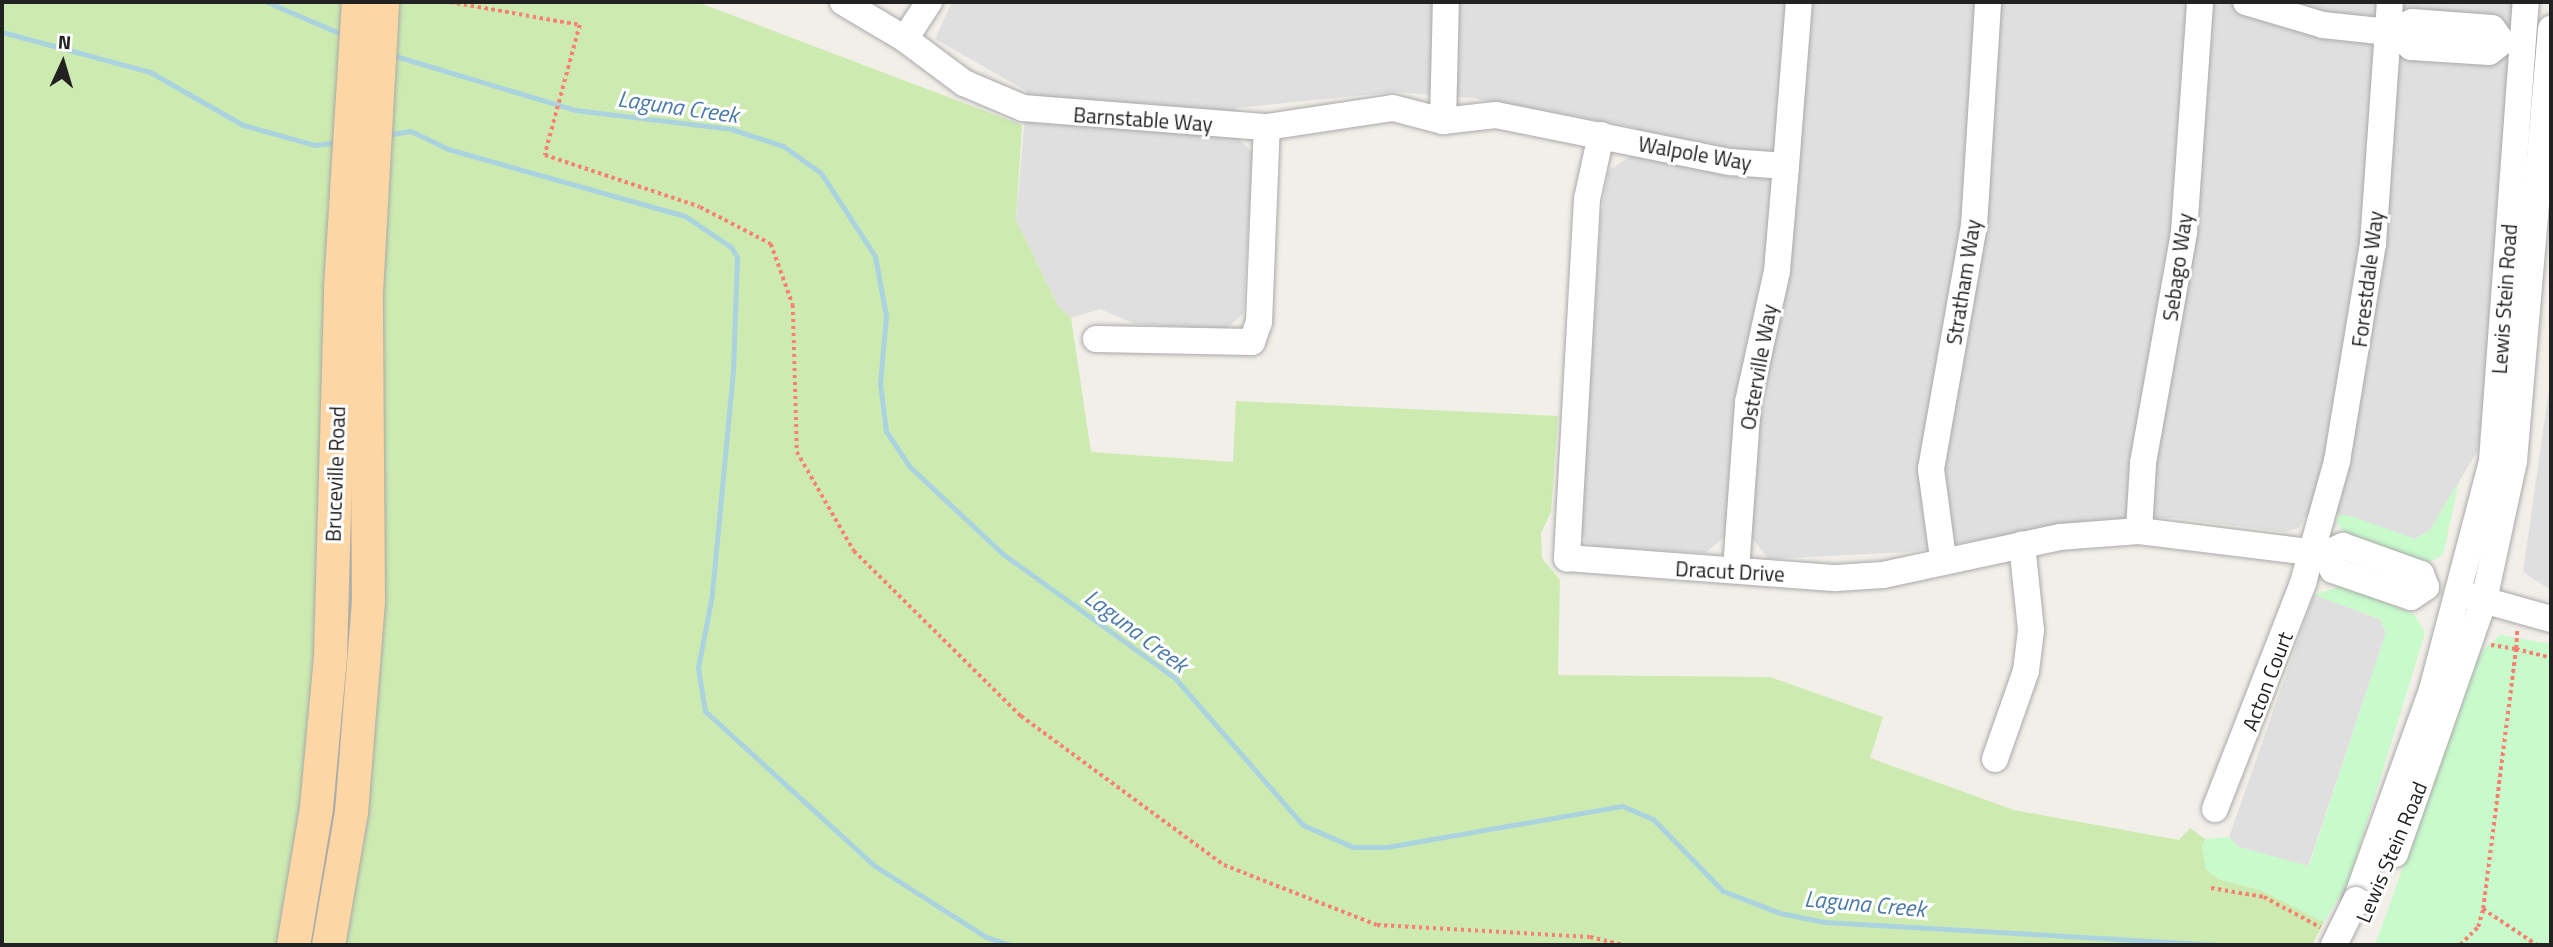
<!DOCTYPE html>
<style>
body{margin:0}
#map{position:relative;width:2553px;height:947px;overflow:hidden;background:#f2efe9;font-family:"Titillium Web",sans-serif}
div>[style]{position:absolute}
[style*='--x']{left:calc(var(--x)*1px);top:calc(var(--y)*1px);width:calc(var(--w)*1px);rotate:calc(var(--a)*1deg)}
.residential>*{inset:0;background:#e0dfdf}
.grass>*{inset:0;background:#cdebb0}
.park>*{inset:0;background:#c8facc}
.stream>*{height:5px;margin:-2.5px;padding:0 2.5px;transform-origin:2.5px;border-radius:2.5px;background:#aad3df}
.path>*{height:3.5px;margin-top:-1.75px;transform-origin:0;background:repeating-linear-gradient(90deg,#fa8072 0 3.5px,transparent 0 7px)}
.roads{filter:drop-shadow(0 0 2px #a9a9a9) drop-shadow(0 0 2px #a9a9a9)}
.minor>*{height:26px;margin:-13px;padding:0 13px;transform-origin:13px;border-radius:13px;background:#fff}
.major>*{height:33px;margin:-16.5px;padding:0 16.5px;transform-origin:16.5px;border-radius:16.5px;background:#fcd6a4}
.bridges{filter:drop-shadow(0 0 2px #a9a9a9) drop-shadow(0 0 2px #a9a9a9)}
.minor-bridge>*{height:26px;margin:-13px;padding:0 13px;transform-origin:13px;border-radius:13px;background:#fff}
span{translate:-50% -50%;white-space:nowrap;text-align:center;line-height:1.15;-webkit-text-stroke:6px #fff;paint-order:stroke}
.street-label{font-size:21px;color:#222}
.water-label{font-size:23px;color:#4a7aab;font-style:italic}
.frame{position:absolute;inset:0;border:4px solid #222;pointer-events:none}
.north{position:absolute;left:28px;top:28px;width:70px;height:70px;-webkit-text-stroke:5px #fff;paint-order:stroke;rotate:4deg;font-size:19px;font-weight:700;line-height:28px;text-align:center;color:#222}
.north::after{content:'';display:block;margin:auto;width:24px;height:32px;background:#222;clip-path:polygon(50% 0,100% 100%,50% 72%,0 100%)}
</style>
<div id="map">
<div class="residential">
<div style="clip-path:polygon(952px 2px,2523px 2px,2515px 164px,2478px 450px,2430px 530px,2415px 539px,2338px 514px,2306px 515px,2299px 528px,2285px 532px,2174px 518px,2109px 519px,1908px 552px,1769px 559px,1752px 538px,1723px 538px,1705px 553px,1597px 547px,1585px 542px,1580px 529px,1601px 214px,1609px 170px,1630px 157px,1638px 128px,1473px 98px,1395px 92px,1236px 108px,1238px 138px,1253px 153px,1243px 314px,1226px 329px,1135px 324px,1100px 309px,1071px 318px,1058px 306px,1016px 220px,1027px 91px,935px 39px)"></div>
<div style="clip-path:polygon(2551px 375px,2551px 590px,2523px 572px)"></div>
<div style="clip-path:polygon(2314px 595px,2380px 619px,2386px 632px,2308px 867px,2239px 847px,2229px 837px)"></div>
</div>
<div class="grass">
<div style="clip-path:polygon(2px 2px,697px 2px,1022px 125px,1016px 220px,1058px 306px,1071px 318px,1091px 452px,1233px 462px,1236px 401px,1558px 416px,1551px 512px,1541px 533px,1542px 558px,1560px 580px,1558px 675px,1770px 677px,1883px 717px,1870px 758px,2014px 810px,2179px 840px,2190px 828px,2205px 839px,2206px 869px,2218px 879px,2261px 890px,2324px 922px,2312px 945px,2px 945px)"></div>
</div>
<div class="park">
<div style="clip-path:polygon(2459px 481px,2443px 555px,2429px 562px,2348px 537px,2337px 522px,2338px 514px,2354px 517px,2415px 539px,2430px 530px)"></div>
<div style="clip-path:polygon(2342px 586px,2414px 614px,2425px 633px,2349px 880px,2324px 922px,2261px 890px,2218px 879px,2206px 869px,2202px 847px,2205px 839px,2229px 837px,2239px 847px,2309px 866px,2386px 632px,2380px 619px,2314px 595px)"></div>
<div style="clip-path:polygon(2500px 635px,2551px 644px,2551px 945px,2375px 945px,2481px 652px)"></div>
</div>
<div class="stream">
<div style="--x:267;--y:2;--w:84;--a:23.2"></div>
<div style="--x:2;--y:32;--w:153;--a:15.1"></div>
<div style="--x:150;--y:72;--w:107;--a:29.7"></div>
<div style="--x:243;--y:125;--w:75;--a:15.5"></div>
<div style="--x:315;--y:145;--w:23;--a:-7"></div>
<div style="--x:392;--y:55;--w:191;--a:16.7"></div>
<div style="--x:575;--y:110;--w:157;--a:6.9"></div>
<div style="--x:731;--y:129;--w:55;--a:18.1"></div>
<div style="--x:783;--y:146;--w:47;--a:35.4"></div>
<div style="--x:821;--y:173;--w:99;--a:57"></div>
<div style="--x:875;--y:256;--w:61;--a:79.6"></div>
<div style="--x:886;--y:316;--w:67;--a:95.1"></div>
<div style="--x:880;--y:383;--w:48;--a:82.9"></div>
<div style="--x:886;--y:431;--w:43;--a:56.3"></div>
<div style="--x:910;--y:467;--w:127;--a:43.1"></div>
<div style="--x:1003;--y:554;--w:212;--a:35.8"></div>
<div style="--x:1175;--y:678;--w:195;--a:49"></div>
<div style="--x:1303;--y:825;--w:55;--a:23.7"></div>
<div style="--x:1353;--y:847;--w:34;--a:0"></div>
<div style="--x:1387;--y:847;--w:239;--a:-9.9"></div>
<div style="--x:1622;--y:806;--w:34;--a:23"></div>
<div style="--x:1653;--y:819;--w:100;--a:45.8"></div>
<div style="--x:1723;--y:891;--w:61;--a:21.1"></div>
<div style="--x:1780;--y:913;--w:45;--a:11.6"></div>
<div style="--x:1824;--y:922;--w:406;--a:3.3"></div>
<div style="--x:386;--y:135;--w:25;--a:-9"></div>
<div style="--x:411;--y:131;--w:41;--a:25.9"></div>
<div style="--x:448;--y:149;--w:246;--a:15.8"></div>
<div style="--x:685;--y:216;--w:55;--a:34"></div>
<div style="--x:731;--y:247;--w:12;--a:59"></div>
<div style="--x:737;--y:257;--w:114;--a:92"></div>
<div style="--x:733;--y:371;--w:225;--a:95.4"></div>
<div style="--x:712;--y:595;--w:74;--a:100.9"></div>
<div style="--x:698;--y:668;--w:44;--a:80.8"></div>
<div style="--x:705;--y:711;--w:230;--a:42.4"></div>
<div style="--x:875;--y:866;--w:132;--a:32.6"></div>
<div style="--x:986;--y:937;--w:26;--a:18"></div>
</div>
<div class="path">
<div style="--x:450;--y:2;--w:132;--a:10"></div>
<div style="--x:580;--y:25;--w:135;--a:105.1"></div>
<div style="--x:545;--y:155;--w:163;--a:18.5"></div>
<div style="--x:700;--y:207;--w:80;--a:27.5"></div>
<div style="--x:771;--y:244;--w:65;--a:70.2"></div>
<div style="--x:793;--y:305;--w:147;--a:88.4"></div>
<div style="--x:797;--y:452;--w:114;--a:60.1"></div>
<div style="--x:854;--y:551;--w:235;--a:44.7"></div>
<div style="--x:1021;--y:716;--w:252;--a:36.3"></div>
<div style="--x:1224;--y:865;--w:164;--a:21.4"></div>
<div style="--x:1377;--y:925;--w:213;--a:3.2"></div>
<div style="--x:1590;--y:937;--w:36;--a:13"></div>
<div style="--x:2491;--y:645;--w:25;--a:9"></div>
<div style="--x:2516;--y:649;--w:19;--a:-87"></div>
<div style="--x:2211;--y:888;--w:54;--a:9.6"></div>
<div style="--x:2264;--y:897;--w:64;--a:28.2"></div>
<div style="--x:2483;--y:909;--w:65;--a:33.7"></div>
<div style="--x:2460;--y:945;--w:25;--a:-45"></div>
<div style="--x:2478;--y:927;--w:19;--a:-74"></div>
<div style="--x:2483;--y:909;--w:262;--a:-82.8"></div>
<div style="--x:2516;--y:649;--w:36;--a:14"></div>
</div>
<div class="roads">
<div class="minor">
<div style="--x:843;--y:2;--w:72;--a:30.8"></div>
<div style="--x:929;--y:2;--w:44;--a:123"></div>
<div style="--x:905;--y:39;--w:74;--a:36.7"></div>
<div style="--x:964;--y:83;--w:64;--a:23"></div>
<div style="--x:1023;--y:108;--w:245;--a:4.5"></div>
<div style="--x:1267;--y:127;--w:127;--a:-8.6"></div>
<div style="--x:1393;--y:108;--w:52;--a:14.6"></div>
<div style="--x:1443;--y:121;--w:53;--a:-6.5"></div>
<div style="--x:1496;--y:115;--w:239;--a:11.4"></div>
<div style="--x:1730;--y:162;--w:56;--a:4.1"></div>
<div style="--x:1786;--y:166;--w:165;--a:-85.5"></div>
<div style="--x:2246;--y:2;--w:80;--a:16.6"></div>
<div style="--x:2323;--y:25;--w:66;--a:6.1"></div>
<div style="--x:2389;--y:32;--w:25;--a:-23"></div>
<div style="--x:2412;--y:22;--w:80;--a:4.3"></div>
<div style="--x:2492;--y:28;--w:17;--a:54"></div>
<div style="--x:2502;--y:42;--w:16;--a:142"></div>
<div style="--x:2489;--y:52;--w:78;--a:-176.3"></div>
<div style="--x:2411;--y:47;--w:20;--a:-135"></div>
<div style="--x:1443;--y:121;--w:119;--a:-88.6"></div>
<div style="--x:1601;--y:135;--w:66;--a:102.3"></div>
<div style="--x:1587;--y:199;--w:360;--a:93.2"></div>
<div style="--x:1567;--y:558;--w:270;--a:4.3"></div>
<div style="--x:1836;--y:578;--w:47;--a:-3.7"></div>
<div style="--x:1883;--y:575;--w:181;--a:-12.1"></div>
<div style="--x:2060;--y:537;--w:79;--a:-4.3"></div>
<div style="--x:2139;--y:531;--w:187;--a:7"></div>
<div style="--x:1096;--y:339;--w:156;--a:1.1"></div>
<div style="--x:1252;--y:342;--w:21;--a:-71"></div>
<div style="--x:1259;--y:322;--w:195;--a:-87.7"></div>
<div style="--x:2139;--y:531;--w:68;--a:-86.6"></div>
<div style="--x:2143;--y:463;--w:235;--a:-79.9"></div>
<div style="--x:2184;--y:232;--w:231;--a:-86"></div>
<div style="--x:2343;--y:546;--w:83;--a:19.7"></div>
<div style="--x:2421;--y:574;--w:14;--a:69"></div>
<div style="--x:2426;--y:587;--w:18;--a:146"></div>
<div style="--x:2411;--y:597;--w:83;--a:-160.9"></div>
<div style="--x:2333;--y:570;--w:18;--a:-117"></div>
<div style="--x:2325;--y:554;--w:20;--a:-24"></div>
<div style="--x:1943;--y:558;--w:90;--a:-97.7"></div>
<div style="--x:1931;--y:469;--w:247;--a:-80"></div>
<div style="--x:1974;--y:226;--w:224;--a:-86.4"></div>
<div style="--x:1736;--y:570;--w:168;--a:-85.9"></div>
<div style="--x:1748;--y:402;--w:134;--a:-77.5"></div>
<div style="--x:1777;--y:271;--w:105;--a:-85.1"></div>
<div style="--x:2469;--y:596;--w:85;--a:15.7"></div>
<div style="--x:1995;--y:759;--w:93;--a:-70.6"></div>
<div style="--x:2026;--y:671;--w:41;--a:-83"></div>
<div style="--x:2031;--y:630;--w:86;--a:-96"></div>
<div style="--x:2215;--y:809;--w:243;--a:-68.7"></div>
<div style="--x:2303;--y:583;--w:127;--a:-74.4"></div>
<div style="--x:2337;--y:461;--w:220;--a:-80.6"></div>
<div style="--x:2373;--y:244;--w:243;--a:-86"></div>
<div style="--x:2395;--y:854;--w:269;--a:-70.7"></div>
<div style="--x:2484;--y:600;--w:142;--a:-77.8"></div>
<div style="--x:2514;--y:461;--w:434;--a:-85.1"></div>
<div style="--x:2356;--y:900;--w:223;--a:-70.1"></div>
<div style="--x:2432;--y:690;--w:237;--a:-75.3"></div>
<div style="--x:2492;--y:461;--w:460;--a:-85.8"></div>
</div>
<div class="major">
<div style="--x:293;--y:945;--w:140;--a:-80.5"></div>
<div style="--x:316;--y:807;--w:153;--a:-84.7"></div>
<div style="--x:330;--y:655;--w:368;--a:-88.4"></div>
<div style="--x:340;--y:287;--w:286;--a:-86.4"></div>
<div style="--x:328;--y:945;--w:135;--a:-80.2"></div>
<div style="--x:351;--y:812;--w:211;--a:-85.4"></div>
<div style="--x:368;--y:602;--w:310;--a:-90.4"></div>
<div style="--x:366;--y:292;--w:290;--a:-86.8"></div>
</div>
</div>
<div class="bridges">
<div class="minor-bridge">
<div style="--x:2334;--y:945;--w:50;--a:-63.9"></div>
</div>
</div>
<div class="street-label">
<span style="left:1143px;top:119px;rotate:4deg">Barnstable Way</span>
<span style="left:1695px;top:153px;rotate:10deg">Walpole Way</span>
<span style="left:2177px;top:267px;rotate:-82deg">Sebago Way</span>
<span style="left:2367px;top:279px;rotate:-83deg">Forestdale Way</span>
<span style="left:1963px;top:282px;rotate:-81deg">Stratham Way</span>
<span style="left:2504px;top:299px;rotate:-86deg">Lewis Stein Road</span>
<span style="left:1758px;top:367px;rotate:-80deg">Osterville Way</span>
<span style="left:335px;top:474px;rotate:-88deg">Bruceville Road</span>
<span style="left:1730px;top:571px;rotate:3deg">Dracut Drive</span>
<span style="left:2267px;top:681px;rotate:-69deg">Acton Court</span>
<span style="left:2391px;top:852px;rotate:-67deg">Lewis Stein Road</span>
</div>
<div class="water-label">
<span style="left:678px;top:107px;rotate:8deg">Laguna Creek</span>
<span style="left:1136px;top:631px;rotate:37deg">Laguna Creek</span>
<span style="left:1865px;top:904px;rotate:5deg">Laguna Creek</span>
</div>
<div class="frame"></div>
<div class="north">N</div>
</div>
